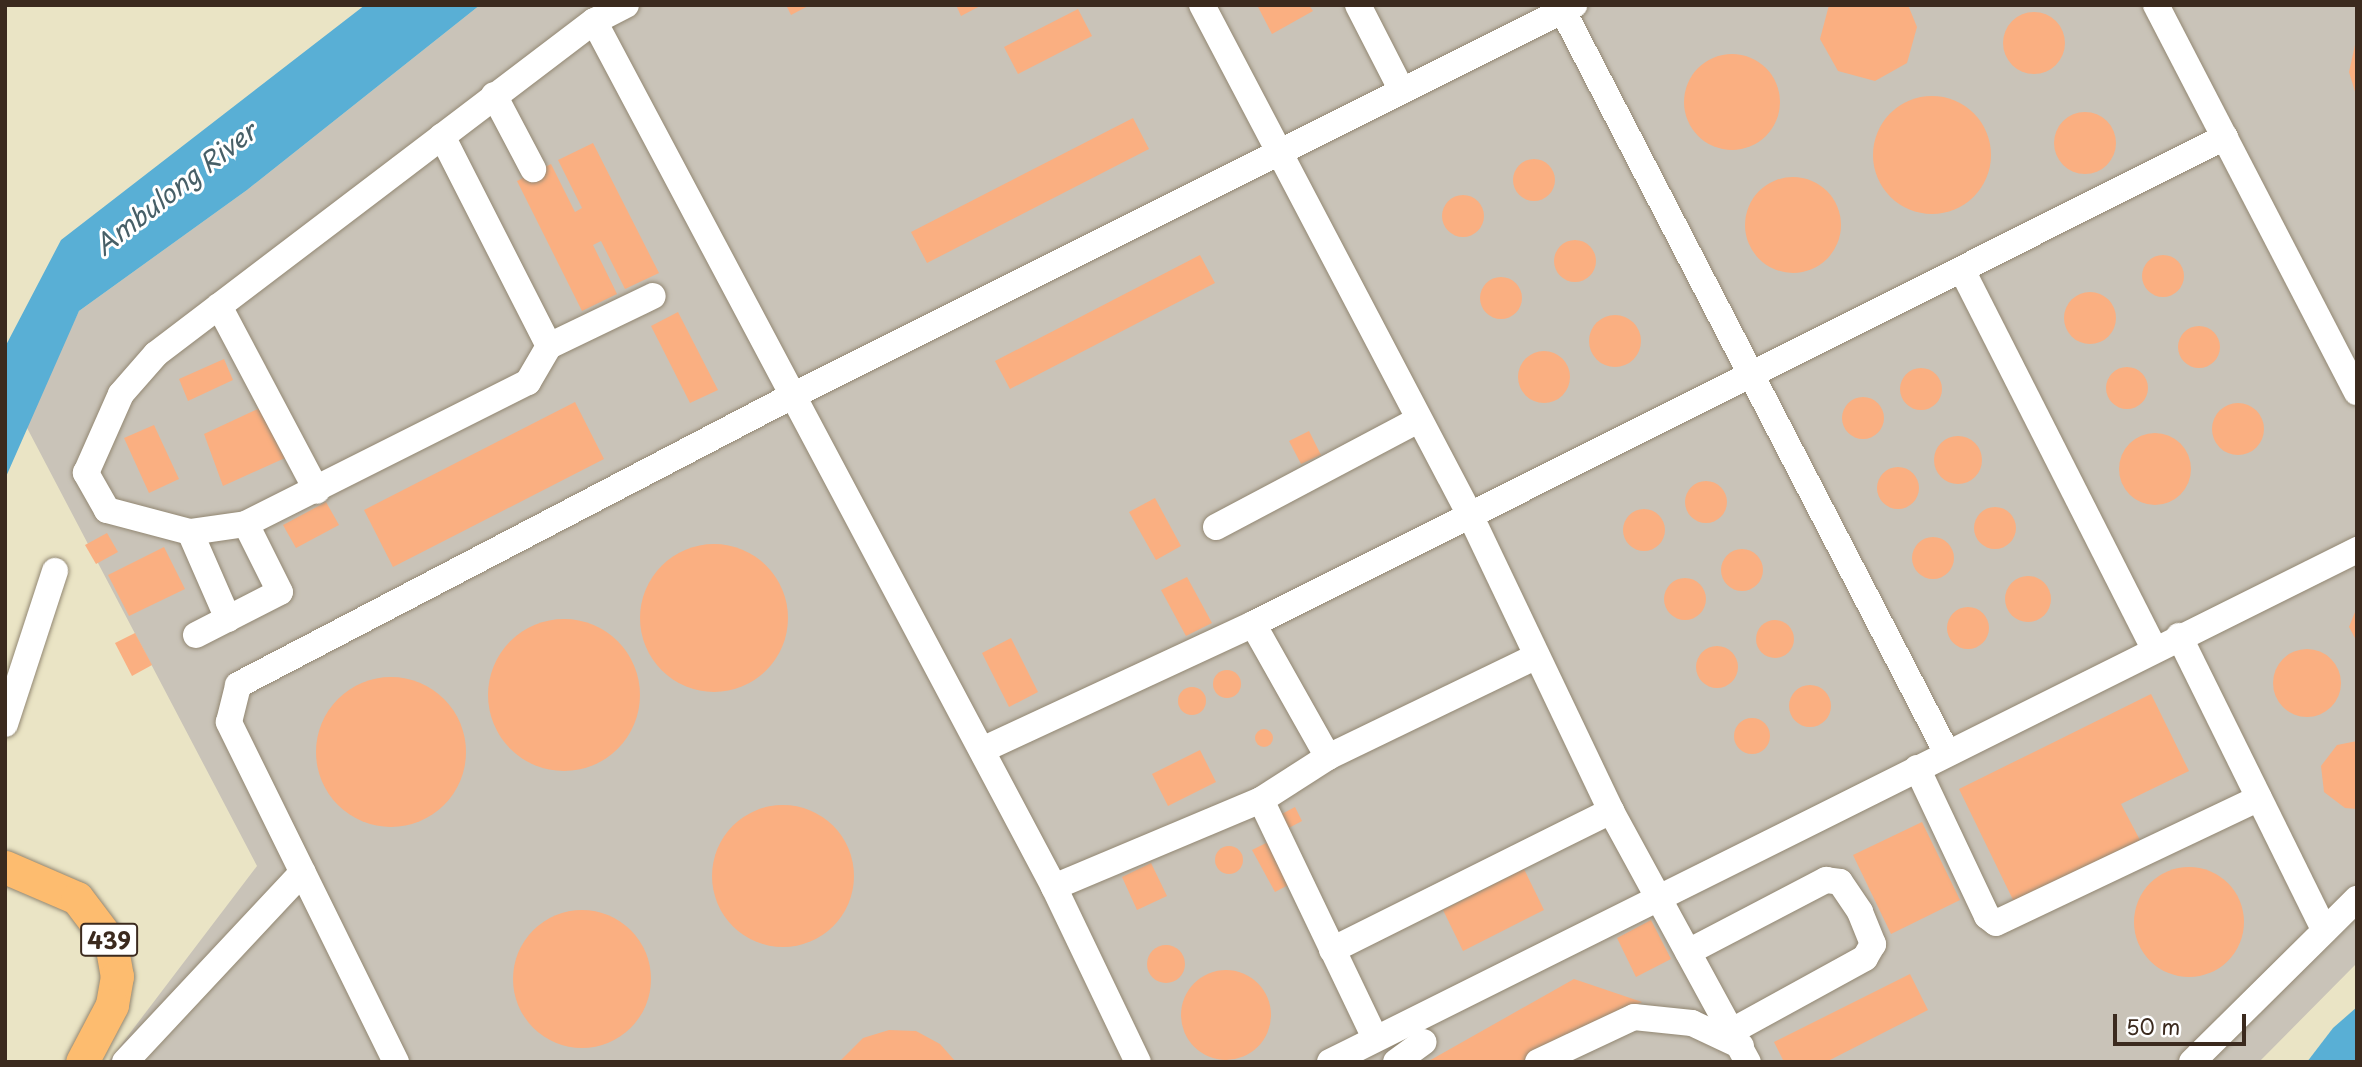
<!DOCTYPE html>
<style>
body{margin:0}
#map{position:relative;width:2362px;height:1067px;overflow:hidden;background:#eae4c5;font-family:"Playpen Sans",sans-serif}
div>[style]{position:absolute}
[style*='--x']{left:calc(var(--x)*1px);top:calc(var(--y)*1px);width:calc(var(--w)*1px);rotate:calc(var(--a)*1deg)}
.industrial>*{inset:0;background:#c9c3b8}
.water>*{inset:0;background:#59afd5}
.building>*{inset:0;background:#faaf81}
.round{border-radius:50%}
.roads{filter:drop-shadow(0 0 2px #928772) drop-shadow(0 0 2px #928772)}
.minor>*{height:26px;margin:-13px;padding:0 13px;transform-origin:13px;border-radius:13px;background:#fff}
.major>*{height:33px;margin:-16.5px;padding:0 16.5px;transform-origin:16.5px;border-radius:16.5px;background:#fdbc6f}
span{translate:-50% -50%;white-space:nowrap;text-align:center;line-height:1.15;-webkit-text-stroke:6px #fff;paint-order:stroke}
.shield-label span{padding:2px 5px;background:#fff;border:2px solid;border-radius:5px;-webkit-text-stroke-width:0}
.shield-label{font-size:23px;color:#3b2a1e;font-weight:700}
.water-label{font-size:26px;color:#475f67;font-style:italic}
.frame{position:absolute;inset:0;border:7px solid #3b2a1e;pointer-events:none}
.scale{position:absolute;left:2113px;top:1014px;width:133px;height:32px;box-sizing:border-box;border:4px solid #3b2a1e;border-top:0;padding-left:9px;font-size:21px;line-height:24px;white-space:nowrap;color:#3b2a1e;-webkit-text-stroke:5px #fff;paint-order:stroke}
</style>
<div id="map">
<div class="industrial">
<div style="clip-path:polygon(480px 5px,2357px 5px,2357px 963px,2259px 1062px,108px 1062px,257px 866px,25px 424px,79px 311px,247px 190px)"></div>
</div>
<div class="water">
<div style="clip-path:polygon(365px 5px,480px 5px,247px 190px,79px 311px,5px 479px,5px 347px,61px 240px)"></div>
<div style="clip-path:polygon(2357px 1007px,2357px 1062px,2307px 1062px,2333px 1028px)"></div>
</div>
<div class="building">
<div style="clip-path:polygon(786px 5px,810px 5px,791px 15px)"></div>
<div style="clip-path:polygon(956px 5px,982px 5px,961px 16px)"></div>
<div style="clip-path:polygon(1257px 5px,1309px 5px,1313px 11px,1272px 34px)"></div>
<div style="clip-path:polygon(1829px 5px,1908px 5px,1917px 27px,1907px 63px,1875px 81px,1838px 71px,1820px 39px)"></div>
<div style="clip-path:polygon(1078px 9px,1092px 36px,1018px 74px,1004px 47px)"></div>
<div class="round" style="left:2003px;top:12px;width:62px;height:62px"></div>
<div style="clip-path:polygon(2357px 36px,2357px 95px,2356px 95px,2349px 72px)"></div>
<div class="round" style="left:1684px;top:54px;width:96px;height:96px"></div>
<div class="round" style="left:1873px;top:96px;width:118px;height:118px"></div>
<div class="round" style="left:2054px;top:112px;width:62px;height:62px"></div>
<div style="clip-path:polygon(1133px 118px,1149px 149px,927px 263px,911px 232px)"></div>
<div style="clip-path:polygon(593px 143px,659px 273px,625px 289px,601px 241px,593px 245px,617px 294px,582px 311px,517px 181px,551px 164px,575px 212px,582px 208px,558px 160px)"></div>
<div class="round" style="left:1513px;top:159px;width:42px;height:42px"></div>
<div class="round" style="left:1745px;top:177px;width:96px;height:96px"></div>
<div class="round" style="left:1442px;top:195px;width:42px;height:42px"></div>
<div class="round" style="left:1554px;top:240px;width:42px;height:42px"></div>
<div style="clip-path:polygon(1200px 255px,1215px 283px,1010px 389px,995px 361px)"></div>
<div class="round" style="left:2142px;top:255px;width:42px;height:42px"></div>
<div class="round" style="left:1480px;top:277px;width:42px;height:42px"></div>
<div class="round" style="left:2064px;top:292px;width:52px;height:52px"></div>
<div style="clip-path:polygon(678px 312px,718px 390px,690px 403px,651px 326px)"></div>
<div class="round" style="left:1589px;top:315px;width:52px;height:52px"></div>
<div class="round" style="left:2178px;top:326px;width:42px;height:42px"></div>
<div class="round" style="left:1518px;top:351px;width:52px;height:52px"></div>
<div style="clip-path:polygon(224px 359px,233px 380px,188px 401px,179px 379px)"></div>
<div class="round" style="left:2106px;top:367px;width:42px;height:42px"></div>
<div class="round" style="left:1900px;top:368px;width:42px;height:42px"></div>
<div class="round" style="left:1842px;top:397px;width:42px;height:42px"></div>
<div style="clip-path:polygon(575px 402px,604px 459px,393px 567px,364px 510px)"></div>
<div class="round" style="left:2212px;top:403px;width:52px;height:52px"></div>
<div style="clip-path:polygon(262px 407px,285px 458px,223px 486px,204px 434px)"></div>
<div style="clip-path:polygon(154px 425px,179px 479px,149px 493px,124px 438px)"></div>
<div style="clip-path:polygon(1309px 431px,1321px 455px,1301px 464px,1289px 441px)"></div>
<div class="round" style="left:2119px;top:433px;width:72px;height:72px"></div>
<div class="round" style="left:1934px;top:436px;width:48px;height:48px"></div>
<div class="round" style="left:1877px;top:467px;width:42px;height:42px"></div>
<div class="round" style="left:1685px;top:481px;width:42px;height:42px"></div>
<div style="clip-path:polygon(1155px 498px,1181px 546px,1156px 560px,1129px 512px)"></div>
<div style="clip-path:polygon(326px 502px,339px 525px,296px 548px,283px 525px)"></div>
<div class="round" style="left:1974px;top:507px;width:42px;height:42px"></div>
<div class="round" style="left:1623px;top:509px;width:42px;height:42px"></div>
<div style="clip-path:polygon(107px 533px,118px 552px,96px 564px,85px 545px)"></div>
<div class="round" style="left:1912px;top:537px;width:42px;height:42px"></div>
<div class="round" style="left:640px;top:544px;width:148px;height:148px"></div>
<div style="clip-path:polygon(164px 547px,185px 589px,129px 616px,108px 575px)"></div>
<div class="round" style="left:1721px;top:549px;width:42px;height:42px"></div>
<div class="round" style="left:2005px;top:576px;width:46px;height:46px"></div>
<div style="clip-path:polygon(1187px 577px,1212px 623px,1186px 636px,1161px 590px)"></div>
<div class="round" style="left:1664px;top:578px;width:42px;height:42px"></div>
<div style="clip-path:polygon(2357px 607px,2357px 642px,2349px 627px)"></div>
<div class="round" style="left:1947px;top:607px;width:42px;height:42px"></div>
<div class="round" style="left:488px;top:619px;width:152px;height:152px"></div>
<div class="round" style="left:1756px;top:620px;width:38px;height:38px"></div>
<div style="clip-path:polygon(135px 633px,152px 665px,132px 676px,115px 643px)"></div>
<div style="clip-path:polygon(1011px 638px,1038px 692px,1009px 707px,982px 653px)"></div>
<div class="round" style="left:1696px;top:646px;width:42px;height:42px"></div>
<div class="round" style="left:2273px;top:649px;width:68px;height:68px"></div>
<div class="round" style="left:1213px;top:670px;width:28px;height:28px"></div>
<div class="round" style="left:316px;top:677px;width:150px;height:150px"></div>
<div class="round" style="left:1789px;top:685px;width:42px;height:42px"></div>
<div class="round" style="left:1178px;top:687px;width:28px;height:28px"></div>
<div style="clip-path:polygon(2151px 694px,2189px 771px,2121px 804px,2142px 844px,2016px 906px,1959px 789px)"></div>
<div class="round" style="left:1734px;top:718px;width:36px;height:36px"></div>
<div class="round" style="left:1255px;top:729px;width:18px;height:18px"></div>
<div style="clip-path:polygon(2357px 741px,2357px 809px,2345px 808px,2324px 792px,2321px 766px,2337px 745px)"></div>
<div style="clip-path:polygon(1200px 750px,1216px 782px,1168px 806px,1152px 774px)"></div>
<div class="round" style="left:712px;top:805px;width:142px;height:142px"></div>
<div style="clip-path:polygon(1295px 807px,1302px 821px,1285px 830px,1278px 816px)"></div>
<div style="clip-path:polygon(1922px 822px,1960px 900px,1891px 934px,1853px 855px)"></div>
<div style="clip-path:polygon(1272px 840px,1294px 882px,1275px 892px,1252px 850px)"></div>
<div class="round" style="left:1215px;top:846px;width:28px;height:28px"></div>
<div style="clip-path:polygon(1151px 863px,1167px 896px,1137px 910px,1122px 877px)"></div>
<div class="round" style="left:2134px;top:867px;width:110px;height:110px"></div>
<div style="clip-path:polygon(1524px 869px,1544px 910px,1463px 951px,1443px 910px)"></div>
<div class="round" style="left:513px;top:910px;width:138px;height:138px"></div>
<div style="clip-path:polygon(1651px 920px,1671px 959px,1636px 977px,1617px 938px)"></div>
<div class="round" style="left:1147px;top:945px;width:38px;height:38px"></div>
<div class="round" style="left:1181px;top:970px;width:90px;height:90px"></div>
<div style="clip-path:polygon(1910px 974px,1928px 1010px,1826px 1062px,1784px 1062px,1774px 1042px)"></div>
<div style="clip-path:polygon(1574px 979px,1642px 1002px,1523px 1062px,1427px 1062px)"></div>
<div style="clip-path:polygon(889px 1030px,916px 1031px,940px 1044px,956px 1062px,839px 1062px,863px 1038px)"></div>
</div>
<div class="roads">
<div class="minor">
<div style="--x:626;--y:5;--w:36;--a:153"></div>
<div style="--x:594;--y:21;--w:981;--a:62.02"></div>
<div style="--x:1054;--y:887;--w:194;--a:64.4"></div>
<div style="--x:1202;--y:5;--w:578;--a:62.28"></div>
<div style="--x:1471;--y:517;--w:326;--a:64.5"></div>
<div style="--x:1611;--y:811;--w:286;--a:61.4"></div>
<div style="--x:1358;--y:5;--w:94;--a:62.9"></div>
<div style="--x:2156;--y:5;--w:436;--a:62.6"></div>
<div style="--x:1563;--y:11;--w:833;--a:62.64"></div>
<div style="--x:494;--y:95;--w:84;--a:62.2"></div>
<div style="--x:442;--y:136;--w:236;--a:63"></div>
<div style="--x:549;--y:346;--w:42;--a:120.3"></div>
<div style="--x:528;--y:382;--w:316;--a:153.3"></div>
<div style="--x:246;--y:524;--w:57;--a:171.9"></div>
<div style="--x:190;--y:532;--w:86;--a:-165.2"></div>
<div style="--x:107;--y:510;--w:43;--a:-119.6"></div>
<div style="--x:86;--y:473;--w:86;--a:-66.1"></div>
<div style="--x:121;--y:394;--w:53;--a:-48.8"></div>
<div style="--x:156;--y:354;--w:550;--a:-37.24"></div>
<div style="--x:1963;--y:272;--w:422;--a:63.1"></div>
<div style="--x:219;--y:306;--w:209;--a:62.1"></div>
<div style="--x:549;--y:346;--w:115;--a:-25.7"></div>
<div style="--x:1216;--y:527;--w:226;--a:-27.9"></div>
<div style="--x:190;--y:532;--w:95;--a:66.4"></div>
<div style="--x:1253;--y:624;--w:153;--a:60.6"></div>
<div style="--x:196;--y:635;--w:94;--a:-27.1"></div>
<div style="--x:280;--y:592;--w:76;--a:-116.6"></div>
<div style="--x:2179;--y:636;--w:328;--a:63.7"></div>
<div style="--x:5;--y:724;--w:161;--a:-71.9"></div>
<div style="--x:982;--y:750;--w:299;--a:-24.9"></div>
<div style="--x:1253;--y:624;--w:1087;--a:-26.61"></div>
<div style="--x:1917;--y:768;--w:164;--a:64.7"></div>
<div style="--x:1987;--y:916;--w:11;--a:38"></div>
<div style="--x:1996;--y:923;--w:291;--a:-25.4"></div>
<div style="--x:1261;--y:800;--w:264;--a:64.4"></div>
<div style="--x:1054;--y:887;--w:225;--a:-22.8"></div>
<div style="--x:1261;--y:800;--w:80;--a:-32.7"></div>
<div style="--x:1328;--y:757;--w:228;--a:-25.8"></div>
<div style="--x:1332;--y:950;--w:312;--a:-26.5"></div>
<div style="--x:1688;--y:952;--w:156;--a:-27.6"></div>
<div style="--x:1826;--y:880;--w:14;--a:8"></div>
<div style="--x:1840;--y:882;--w:36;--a:56"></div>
<div style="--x:1860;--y:912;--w:35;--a:68"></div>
<div style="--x:1873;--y:944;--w:16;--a:120"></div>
<div style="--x:1865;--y:958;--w:152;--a:151.2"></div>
<div style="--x:125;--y:1062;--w:260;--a:-46.9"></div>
<div style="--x:396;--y:1062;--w:379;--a:-116.2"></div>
<div style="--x:229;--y:722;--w:38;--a:-76"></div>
<div style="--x:238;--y:685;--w:623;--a:-27.55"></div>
<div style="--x:790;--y:397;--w:877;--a:-26.57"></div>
<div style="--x:1330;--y:1062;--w:1148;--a:-26.5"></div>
<div style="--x:1396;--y:1062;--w:34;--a:-36"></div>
<div style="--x:1538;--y:1062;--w:106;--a:-25.1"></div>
<div style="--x:1634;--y:1017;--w:58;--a:5.9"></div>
<div style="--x:1692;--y:1023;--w:54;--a:25.1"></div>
<div style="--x:2192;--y:1062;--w:232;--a:-44.7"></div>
</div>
<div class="major">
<div style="--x:5;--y:867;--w:78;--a:23.3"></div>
<div style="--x:77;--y:898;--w:56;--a:52.9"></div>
<div style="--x:111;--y:943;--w:34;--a:80"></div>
<div style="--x:117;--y:976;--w:29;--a:100"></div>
<div style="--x:112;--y:1005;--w:64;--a:117.8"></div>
</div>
</div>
<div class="shield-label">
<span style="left:109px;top:940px">439</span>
</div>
<div class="water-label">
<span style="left:175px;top:188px;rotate:-38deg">Ambulong River</span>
</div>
<div class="frame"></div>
<div class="scale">50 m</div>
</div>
